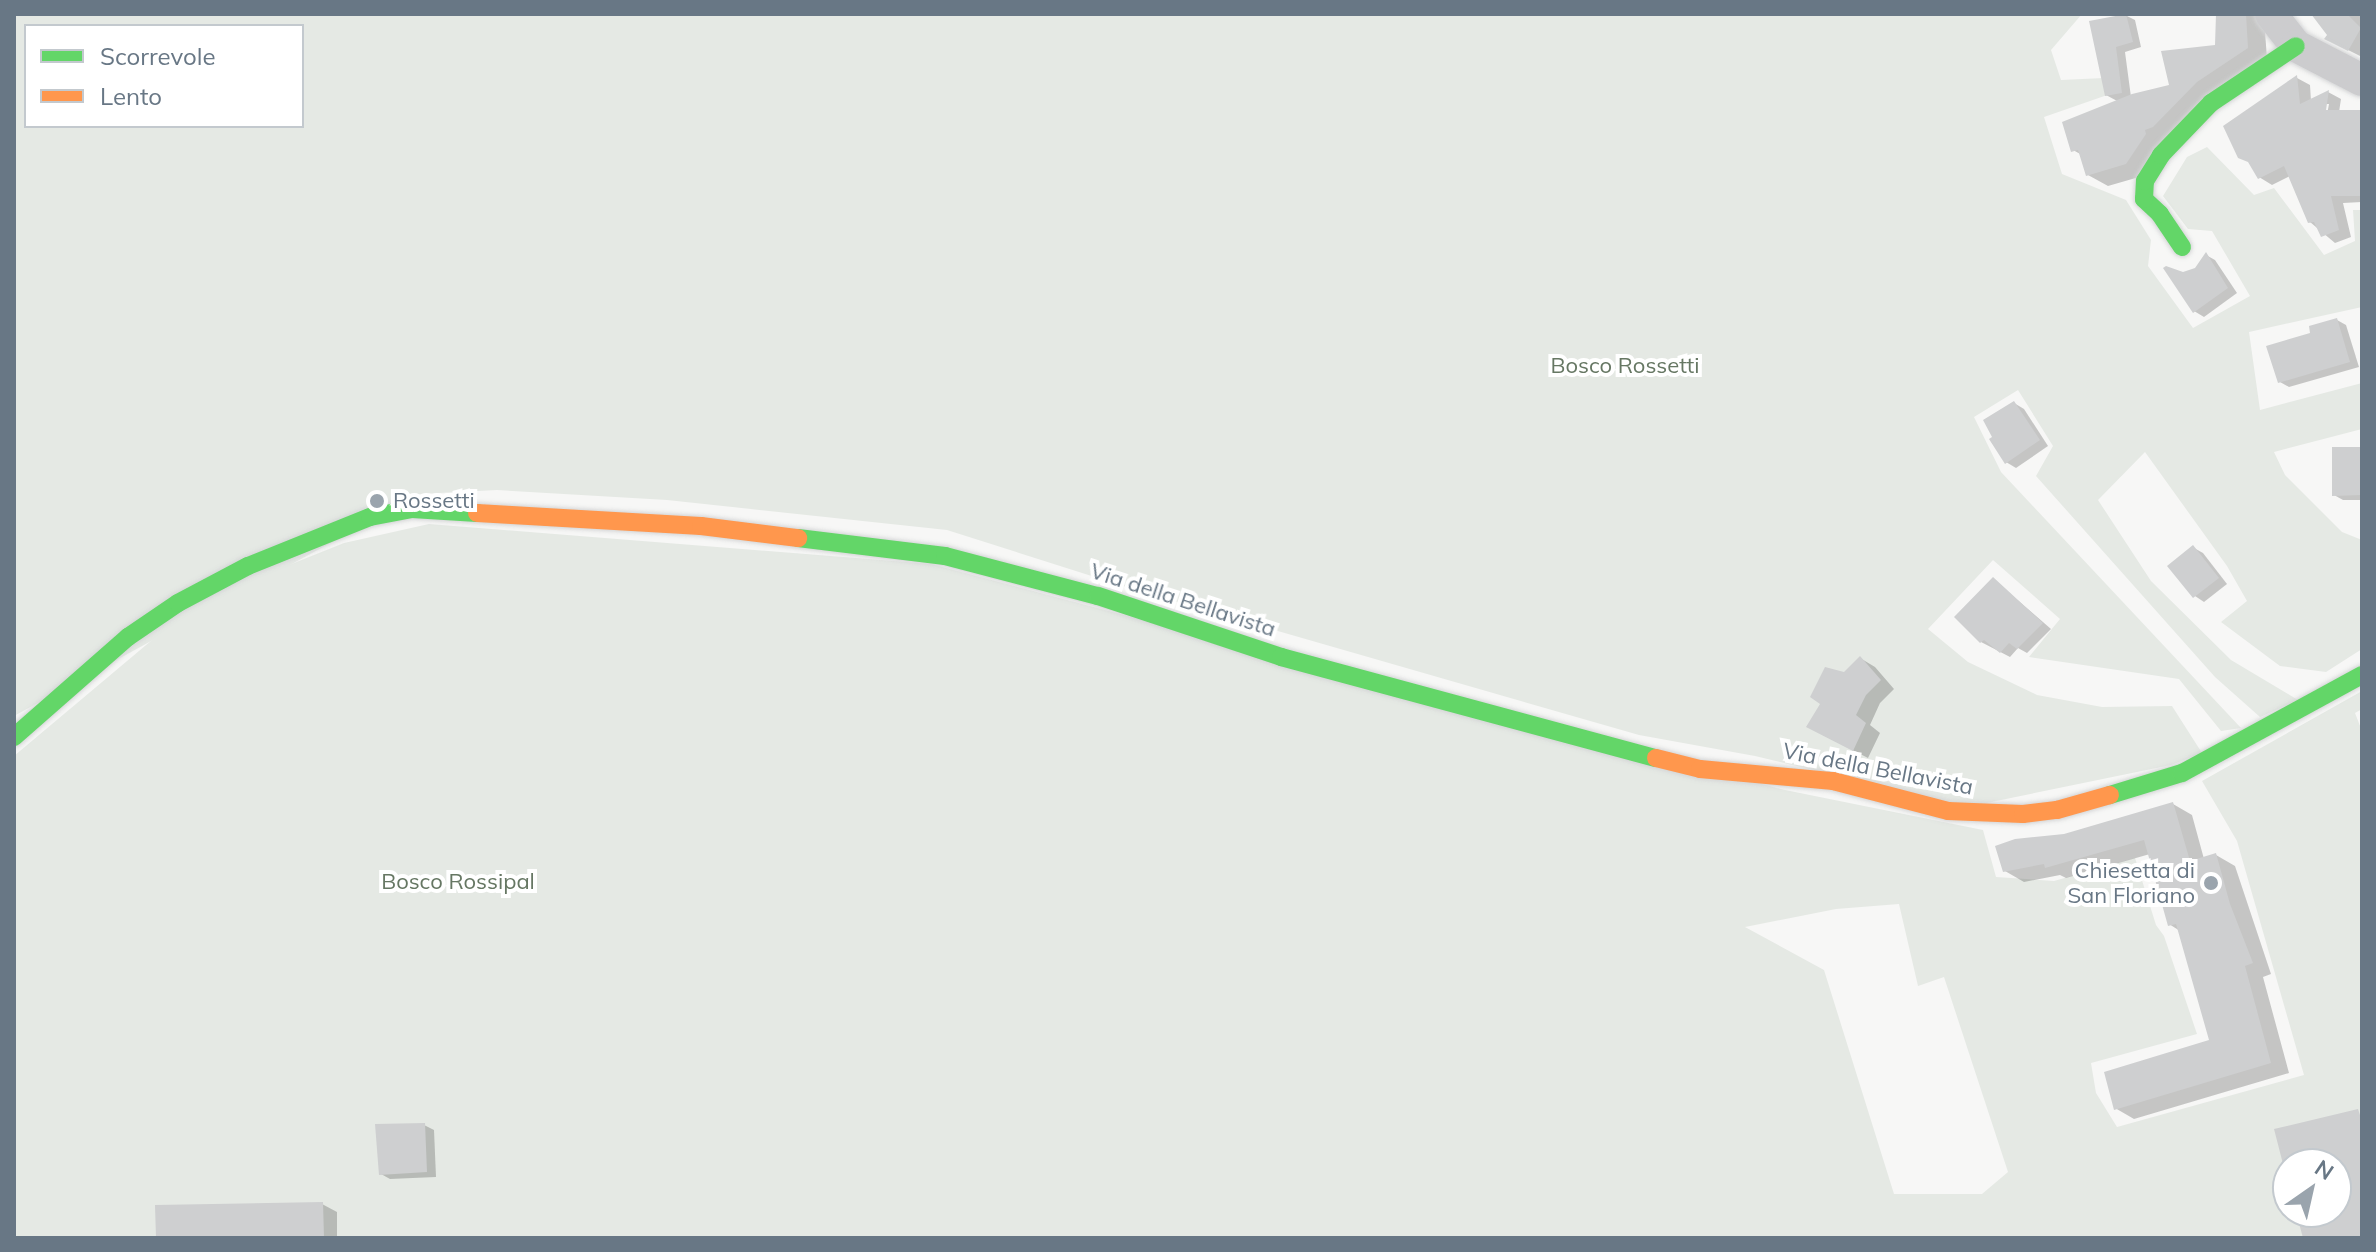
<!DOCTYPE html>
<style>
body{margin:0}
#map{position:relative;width:2376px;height:1252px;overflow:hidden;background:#f7f7f6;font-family:Mulish,sans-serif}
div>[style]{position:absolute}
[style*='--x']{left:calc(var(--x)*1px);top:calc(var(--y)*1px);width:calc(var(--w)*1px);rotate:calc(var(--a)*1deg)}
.green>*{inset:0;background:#e5e9e4}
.shadow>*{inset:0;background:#0003}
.building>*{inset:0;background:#cecfd0}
.roads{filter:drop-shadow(0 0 2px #d4d5d6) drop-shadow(0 0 2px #d4d5d6)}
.street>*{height:32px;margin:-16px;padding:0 16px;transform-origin:16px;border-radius:16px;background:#ccccce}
.fast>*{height:18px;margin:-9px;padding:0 9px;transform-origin:9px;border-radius:9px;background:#63d668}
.slow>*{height:18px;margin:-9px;padding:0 9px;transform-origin:9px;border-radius:9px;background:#ff974d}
.dots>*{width:22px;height:22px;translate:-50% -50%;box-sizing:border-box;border:4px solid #fff;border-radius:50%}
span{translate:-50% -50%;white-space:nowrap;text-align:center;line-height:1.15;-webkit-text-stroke:8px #fff;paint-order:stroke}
.park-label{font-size:22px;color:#667763}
.poi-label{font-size:22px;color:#687785}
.left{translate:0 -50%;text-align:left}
.right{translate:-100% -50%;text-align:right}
.street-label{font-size:22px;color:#687785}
.frame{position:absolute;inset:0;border:16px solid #687785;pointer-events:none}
.legend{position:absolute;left:24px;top:24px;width:280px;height:104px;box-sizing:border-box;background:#fff;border:2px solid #c3c9ce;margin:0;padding:10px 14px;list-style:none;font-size:24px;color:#687785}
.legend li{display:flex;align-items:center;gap:16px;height:40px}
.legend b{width:40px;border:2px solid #c3c9ce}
.north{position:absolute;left:2272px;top:1148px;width:80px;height:80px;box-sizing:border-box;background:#fff;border:2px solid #c3c9ce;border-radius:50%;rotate:34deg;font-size:22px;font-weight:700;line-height:32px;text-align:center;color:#687785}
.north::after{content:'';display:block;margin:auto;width:28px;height:36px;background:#9aa4ad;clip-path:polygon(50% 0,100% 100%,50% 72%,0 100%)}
</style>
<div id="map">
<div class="green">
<div style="clip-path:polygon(evenodd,14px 14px,2082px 14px,2051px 50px,2061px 80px,2104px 78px,2113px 93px,2044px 117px,2062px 174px,2126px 200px,2151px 240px,2148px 266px,2193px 328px,2250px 296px,2212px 231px,2188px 229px,2163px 196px,2187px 157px,2207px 147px,2254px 195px,2274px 188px,2324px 255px,2355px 241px,2353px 210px,2362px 210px,2362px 307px,2249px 332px,2260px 410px,2362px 383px,2362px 429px,2274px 452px,2285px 475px,2342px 532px,2362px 540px,2362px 649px,2326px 672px,2280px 666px,2221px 622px,2247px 601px,2227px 566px,2145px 452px,2098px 500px,2151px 581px,2231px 660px,2298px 700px,2260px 717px,2215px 677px,2036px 476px,2053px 446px,2018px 390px,1974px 417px,2001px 472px,2241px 728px,2221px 731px,2179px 679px,2029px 657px,2060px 619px,1993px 560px,1928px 629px,1968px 662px,2037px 695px,2102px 707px,2172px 706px,2202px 753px,2171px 765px,1967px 807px,1755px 756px,1639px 735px,1142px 592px,947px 530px,667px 500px,497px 490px,420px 494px,14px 716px,14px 14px,26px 26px,302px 26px,302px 126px,26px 126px,26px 26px)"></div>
<div style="clip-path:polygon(evenodd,429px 524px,931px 564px,1785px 790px,1983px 830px,1996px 877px,2054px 881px,2135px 858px,2156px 925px,2164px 936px,2197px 1034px,2091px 1063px,2096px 1093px,2117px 1127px,2304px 1075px,2237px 841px,2202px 781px,2362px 691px,2362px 709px,2355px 713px,2362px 731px,2362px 1238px,14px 1238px,14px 756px,158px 635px,249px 581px,344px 543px,429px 524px,1899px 904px,1918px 986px,1944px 977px,2008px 1172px,1982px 1194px,1894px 1194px,1824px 970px,1745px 927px,1836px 909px,1899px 904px,429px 524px,2288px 1164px,2336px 1164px,2336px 1212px,2288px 1212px,2288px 1164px)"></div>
</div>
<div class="shadow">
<div style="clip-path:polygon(2218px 14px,2278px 14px,2264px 17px,2267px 59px,2146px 175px,2108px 186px,2088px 175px,2082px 155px,2073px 150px,2119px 102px,2106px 95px,2092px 23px,2125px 15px,2135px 20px,2141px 47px,2125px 52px,2131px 97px,2172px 87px,2217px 47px)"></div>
<div style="clip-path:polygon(2314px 14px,2362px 14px,2362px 57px,2340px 46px)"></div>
<div style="clip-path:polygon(evenodd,2297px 78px,2310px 85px,2311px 101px,2328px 92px,2341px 99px,2339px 112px,2362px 112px,2362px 202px,2343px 203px,2351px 237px,2335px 243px,2310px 222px,2290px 176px,2272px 185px,2259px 177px,2226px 127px,2297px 78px,2325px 104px,2329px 104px,2326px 120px,2325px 104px)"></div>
<div style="clip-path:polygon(2206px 255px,2215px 260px,2237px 293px,2204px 317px,2194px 311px,2183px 274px,2196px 270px)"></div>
<div style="clip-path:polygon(2337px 320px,2346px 325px,2359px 367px,2289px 387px,2280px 382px,2313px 335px)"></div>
<div style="clip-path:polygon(2014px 403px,2024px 409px,2048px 446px,2016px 468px,2006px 462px)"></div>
<div style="clip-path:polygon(2362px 449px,2362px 500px,2343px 500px,2334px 495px)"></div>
<div style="clip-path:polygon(2194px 548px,2203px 553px,2227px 584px,2204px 602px,2195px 596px)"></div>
<div style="clip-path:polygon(1993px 579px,2051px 629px,2027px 653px,2018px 648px,2010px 657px,1981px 642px)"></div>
<div style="clip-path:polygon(1860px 658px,1875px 667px,1894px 689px,1880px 703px,1870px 725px,1880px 733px,1868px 758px,1823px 735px,1845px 674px)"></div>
<div style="clip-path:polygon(2173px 804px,2192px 815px,2204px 859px,2216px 855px,2235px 866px,2271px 974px,2263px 977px,2289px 1073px,2134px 1119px,2115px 1108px,2212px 1041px,2180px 931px,2169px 924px,2150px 854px,2066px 878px,2060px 875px,2024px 882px,2005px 871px,2064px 836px)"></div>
<div style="clip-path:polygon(424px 1125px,434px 1130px,436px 1177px,390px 1179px,381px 1174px)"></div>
<div style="clip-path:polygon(322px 1204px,337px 1212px,337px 1238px,158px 1238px)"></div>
</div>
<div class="building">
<div style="clip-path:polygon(2126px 14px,2133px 42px,2116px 47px,2122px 93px,2105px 96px,2089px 21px)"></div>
<div style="clip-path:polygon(2216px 14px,2246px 14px,2248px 48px,2197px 82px,2153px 127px,2145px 130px,2146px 134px,2126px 164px,2086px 176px,2078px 150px,2071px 152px,2062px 122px,2132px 94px,2169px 85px,2161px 51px,2215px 45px)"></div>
<div style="clip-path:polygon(2311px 14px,2347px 14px,2361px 28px,2348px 51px,2324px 39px,2327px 35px)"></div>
<div style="clip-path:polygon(2297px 75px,2300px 104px,2329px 90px,2326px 110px,2362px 110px,2362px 196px,2331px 196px,2339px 230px,2321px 237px,2314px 222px,2308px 223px,2284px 166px,2258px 179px,2248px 162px,2238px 158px,2223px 126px)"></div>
<div style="clip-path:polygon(2206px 252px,2228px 288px,2193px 313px,2163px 268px,2166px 266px,2183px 272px,2195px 268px)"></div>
<div style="clip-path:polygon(2337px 318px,2350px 362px,2278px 383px,2266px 346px,2310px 333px,2309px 326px)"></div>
<div style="clip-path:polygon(2014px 401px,2040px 440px,2005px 464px,1989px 439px,1992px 437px,1983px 420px)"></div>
<div style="clip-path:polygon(2332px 447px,2362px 447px,2362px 495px,2332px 496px)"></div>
<div style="clip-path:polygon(2193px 545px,2219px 578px,2193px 598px,2167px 566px)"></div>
<div style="clip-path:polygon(1993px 577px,2043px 623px,2017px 649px,2009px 643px,2000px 653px,1984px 640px,1980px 643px,1954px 617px)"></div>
<div style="clip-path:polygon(1860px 656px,1881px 680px,1866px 695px,1856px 715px,1866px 723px,1853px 751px,1806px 727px,1820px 704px,1810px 697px,1825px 667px,1844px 672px)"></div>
<div style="clip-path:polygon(2173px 802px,2190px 861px,2216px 853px,2230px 904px,2253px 963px,2245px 966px,2271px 1063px,2114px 1110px,2104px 1072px,2209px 1040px,2176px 924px,2168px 926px,2144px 840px,2045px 868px,2044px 864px,2003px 872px,1995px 846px,2015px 839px,2064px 834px)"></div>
<div style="clip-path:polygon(2358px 1109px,2362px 1121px,2362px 1238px,2303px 1238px,2296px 1212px,2336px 1212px,2336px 1164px,2283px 1164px,2274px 1129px)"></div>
<div style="clip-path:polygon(425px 1123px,427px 1172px,379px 1175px,375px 1124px)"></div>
<div style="clip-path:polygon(323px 1202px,324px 1238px,156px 1238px,155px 1205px)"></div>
</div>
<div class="roads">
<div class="street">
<div style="--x:2271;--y:14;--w:41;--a:52"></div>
<div style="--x:2296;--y:46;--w:74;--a:27.3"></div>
</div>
<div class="fast">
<div style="--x:2182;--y:247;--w:40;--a:-124"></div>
<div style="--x:2160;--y:214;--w:22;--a:-137"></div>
<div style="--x:2144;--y:199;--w:18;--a:-87"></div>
<div style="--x:2145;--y:181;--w:31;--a:-58"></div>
<div style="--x:2161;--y:155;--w:72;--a:-46.1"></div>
<div style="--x:2211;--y:103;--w:102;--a:-33.8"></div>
<div style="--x:798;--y:538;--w:148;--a:7"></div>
<div style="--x:945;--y:556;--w:158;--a:14.7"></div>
<div style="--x:1098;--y:596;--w:193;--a:18.4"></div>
<div style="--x:1281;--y:657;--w:388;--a:15.1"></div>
<div style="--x:14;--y:737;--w:152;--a:-41.3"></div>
<div style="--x:128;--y:637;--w:60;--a:-34.2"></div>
<div style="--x:178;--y:603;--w:79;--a:-27.9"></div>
<div style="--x:248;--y:566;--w:131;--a:-21.9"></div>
<div style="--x:370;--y:517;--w:43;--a:-10.8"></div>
<div style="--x:412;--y:509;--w:65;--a:3.5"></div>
<div style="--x:2110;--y:795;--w:75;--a:-17"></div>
<div style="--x:2182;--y:773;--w:205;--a:-28.6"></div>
</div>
<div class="slow">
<div style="--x:477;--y:513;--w:224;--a:3.3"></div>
<div style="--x:701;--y:526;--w:98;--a:7.1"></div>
<div style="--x:1656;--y:758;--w:45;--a:14"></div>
<div style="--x:1700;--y:769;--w:134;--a:5.2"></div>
<div style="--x:1833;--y:781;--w:119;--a:14.6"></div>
<div style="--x:1948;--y:811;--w:75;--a:2.3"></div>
<div style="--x:2023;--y:814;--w:34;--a:-7"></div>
<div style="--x:2057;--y:810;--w:55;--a:-15.8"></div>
</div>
</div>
<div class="dots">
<div style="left:377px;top:501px;background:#9aa4ad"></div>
<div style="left:2211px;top:883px;background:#9aa4ad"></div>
</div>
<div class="park-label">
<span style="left:1625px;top:366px">Bosco Rossetti</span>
<span style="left:458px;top:882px">Bosco Rossipal</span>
</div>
<div class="poi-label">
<span class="left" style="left:393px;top:501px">Rossetti</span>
<span class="right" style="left:2195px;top:883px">Chiesetta di<br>San Floriano</span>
</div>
<div class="street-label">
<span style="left:1183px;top:600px;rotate:18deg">Via della Bellavista</span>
<span style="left:1878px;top:769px;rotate:11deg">Via della Bellavista</span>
</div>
<div class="frame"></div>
<ul class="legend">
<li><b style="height:10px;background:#63d668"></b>Scorrevole</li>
<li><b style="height:10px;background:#ff974d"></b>Lento</li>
</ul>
<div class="north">N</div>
</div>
